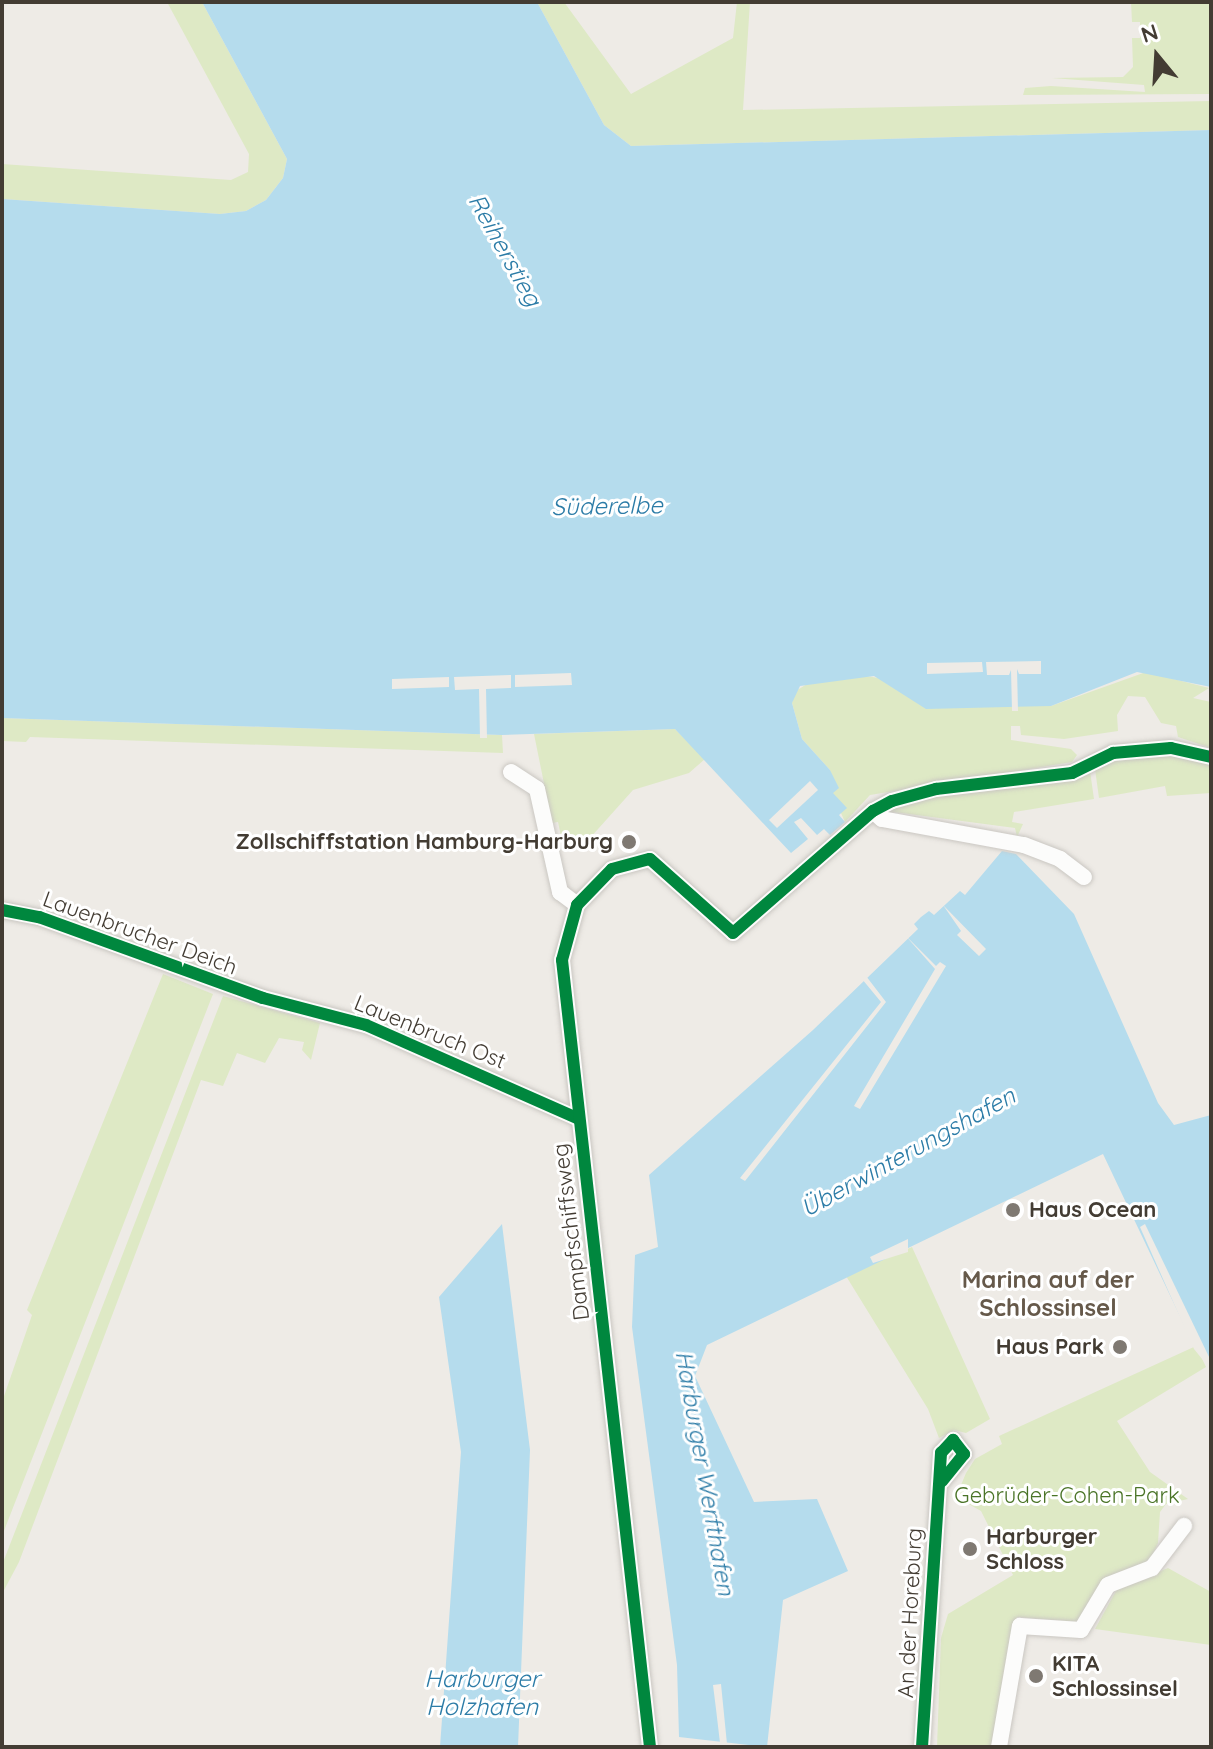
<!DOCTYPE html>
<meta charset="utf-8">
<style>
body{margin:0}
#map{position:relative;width:1213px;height:1749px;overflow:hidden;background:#eeebe6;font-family:Quicksand,sans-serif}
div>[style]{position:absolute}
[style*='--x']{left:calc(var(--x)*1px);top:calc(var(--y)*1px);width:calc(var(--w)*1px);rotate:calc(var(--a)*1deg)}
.green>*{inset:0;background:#dee9c5}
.water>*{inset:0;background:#b5dced}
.pier>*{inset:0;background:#eeebe6}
.roads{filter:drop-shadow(0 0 2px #cac7c2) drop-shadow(0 0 2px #cac7c2)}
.minor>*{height:16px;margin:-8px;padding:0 8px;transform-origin:8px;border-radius:8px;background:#fcfcfb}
.cycleway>*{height:12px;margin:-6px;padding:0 6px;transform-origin:6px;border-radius:6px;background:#00873e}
.dots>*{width:22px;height:22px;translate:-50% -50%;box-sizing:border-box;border:4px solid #fff;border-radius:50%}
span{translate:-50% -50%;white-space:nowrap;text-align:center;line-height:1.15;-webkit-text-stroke:6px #fff;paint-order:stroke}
.poi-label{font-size:22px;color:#433c33;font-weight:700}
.right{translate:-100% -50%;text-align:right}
.left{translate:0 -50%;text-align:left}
.street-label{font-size:22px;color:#433c33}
.park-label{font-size:22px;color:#4a7427}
.water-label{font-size:24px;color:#2c7ca7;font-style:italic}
.neighbourhood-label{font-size:24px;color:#66594a;font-weight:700}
.frame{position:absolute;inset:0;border:4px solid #433c33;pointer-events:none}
.north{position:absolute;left:1117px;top:16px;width:80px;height:80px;-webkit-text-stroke:6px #fff;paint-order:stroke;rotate:342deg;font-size:22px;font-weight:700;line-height:32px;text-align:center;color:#433c33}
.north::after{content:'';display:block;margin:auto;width:28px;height:36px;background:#433c33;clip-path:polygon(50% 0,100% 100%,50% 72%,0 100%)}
</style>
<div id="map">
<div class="green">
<div style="clip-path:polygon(167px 2px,202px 2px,287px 159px,283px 178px,266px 200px,246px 211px,220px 214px,2px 199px,2px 164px,231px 180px,248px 172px,249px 154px)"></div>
<div style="clip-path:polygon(537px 2px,564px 2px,631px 94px,733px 38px,737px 2px,750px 2px,743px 110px,1211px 101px,1211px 130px,631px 146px,604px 125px)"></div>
<div style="clip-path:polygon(1131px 2px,1211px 2px,1211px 94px,1023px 95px,1025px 88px,1051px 86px,1145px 92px,1144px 85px,1052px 78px,1123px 77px,1133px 67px,1132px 38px,1140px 38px,1140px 22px,1132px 22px)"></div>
<div style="clip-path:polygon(1146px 672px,1209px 688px,1193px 698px,1211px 702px,1211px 748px,1178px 737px,1176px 726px,1161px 723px,1145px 697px,1128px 696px,1117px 715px,1118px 731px,1064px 739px,1021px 735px,1020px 726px,1011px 726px,1011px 740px,1071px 749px,1077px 755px,1072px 762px,870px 795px,845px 822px,832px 793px,830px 770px,802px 739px,792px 703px,794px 692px,812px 681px,866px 676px,1051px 706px)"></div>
<div style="clip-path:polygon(2px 718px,502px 735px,503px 753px,30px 737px,26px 742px,2px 741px)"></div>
<div style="clip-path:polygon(675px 729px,705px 759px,689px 773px,633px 790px,581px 848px,564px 851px,558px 822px,552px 823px,534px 734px)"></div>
<div style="clip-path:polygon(1173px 753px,1211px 763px,1211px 793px,1167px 796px,1165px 786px,1099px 798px,1095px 769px,1108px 759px)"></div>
<div style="clip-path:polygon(1090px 771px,1094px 799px,1014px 812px,1012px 822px,1023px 824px,1017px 837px,1015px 828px,886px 811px,924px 798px)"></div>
<div style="clip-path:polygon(163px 974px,213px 994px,2px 1536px,2px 1402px,32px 1315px,27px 1310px)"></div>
<div style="clip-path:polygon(223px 996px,320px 1023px,311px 1060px,302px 1050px,304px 1042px,279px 1038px,265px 1063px,237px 1053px,223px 1086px,201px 1080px,19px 1562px,2px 1594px,2px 1565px)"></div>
<div style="clip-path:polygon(912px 1247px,990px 1419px,966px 1433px,954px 1430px,939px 1438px,928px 1409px,846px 1276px)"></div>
<div style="clip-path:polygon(1196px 1346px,1206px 1367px,1117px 1421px,1150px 1472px,1188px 1499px,1166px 1504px,1160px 1512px,1158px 1543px,1149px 1563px,1124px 1573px,1076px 1622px,1017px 1617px,991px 1747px,937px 1747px,941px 1638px,948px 1614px,1013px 1575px,981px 1511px,956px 1497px,966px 1473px,975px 1459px,1002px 1444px,999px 1436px)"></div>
<div style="clip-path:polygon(1168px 1568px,1211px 1592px,1211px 1645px,1095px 1629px,1117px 1589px)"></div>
</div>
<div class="water">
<div style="clip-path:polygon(202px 2px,537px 2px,604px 125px,631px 146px,1211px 130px,1211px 687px,1137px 672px,1051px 706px,926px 709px,874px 676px,800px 686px,792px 703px,802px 739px,830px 770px,839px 788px,833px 793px,847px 808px,839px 815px,845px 822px,830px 835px,824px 829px,817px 835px,801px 818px,794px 822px,808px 839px,791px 853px,675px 729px,502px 735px,2px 718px,2px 199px,220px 214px,246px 211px,266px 200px,283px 178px,287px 159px)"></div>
<div style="clip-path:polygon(1002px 851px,1016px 854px,1074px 914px,1158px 1103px,1174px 1125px,1211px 1115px,1211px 1366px,1186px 1329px,1103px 1154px,707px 1345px,695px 1376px,754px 1502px,817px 1499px,848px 1571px,783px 1600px,767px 1747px,679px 1737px,677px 1665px,632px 1327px,635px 1255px,658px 1247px,649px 1175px,813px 1030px,918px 929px,914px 924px,921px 917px,929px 911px,934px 915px,960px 891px,965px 895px)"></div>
<div style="clip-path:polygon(502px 1224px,530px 1450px,518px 1747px,440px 1747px,461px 1452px,439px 1297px)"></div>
</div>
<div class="pier">
<div style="clip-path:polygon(1041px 661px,1041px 674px,1019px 674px,1017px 669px,1018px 711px,1012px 711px,1011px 670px,1009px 675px,987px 675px,986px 662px)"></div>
<div style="clip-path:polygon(982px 662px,983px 672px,927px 674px,927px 663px)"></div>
<div style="clip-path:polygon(571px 673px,572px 685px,515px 687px,515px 675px)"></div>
<div style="clip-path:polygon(511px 675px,511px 688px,486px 689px,487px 738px,480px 738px,479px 689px,455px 690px,454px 677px)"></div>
<div style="clip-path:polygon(449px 677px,449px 687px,392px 689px,392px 679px)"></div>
<div style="clip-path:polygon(810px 781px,818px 790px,777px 828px,769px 820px)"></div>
<div style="clip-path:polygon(943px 905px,986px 949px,979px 956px,957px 935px,961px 931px)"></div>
<div style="clip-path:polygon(905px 935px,936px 966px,940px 962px,946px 966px,860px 1109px,854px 1106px,935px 969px)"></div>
<div style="clip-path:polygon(866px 976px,886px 1002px,745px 1181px,740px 1178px,881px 1002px,862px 979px)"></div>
<div style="clip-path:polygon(1145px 1224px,1211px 1361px,1211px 1370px,1194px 1349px,1140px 1227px)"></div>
<div style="clip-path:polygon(908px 1239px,908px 1252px,873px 1263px,870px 1257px)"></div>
<div style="clip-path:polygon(721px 1684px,727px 1744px,720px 1743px,716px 1709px,713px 1685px)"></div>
</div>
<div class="roads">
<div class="minor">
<div style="--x:511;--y:772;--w:31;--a:33"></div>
<div style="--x:537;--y:789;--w:106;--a:77.4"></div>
<div style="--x:560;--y:892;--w:21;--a:37"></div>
<div style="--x:873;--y:811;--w:12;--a:42"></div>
<div style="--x:882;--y:819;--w:144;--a:10.4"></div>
<div style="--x:1024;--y:845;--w:39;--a:21"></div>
<div style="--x:1060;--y:859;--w:30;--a:37"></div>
<div style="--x:2;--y:910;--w:38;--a:11"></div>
<div style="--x:39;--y:917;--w:238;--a:19.9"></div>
<div style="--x:263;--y:998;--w:106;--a:14.7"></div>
<div style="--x:366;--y:1025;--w:231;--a:23.8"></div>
<div style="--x:650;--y:1747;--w:792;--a:-96.38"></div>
<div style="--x:562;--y:960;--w:57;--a:-74.7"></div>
<div style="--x:577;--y:905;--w:50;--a:-45.8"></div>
<div style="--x:612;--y:869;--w:39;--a:-15"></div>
<div style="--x:650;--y:859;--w:111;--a:41.7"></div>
<div style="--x:733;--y:933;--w:186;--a:-41.1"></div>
<div style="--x:873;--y:811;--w:21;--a:-28"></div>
<div style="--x:892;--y:801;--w:46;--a:-15.3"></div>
<div style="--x:936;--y:789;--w:137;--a:-6.7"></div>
<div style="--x:1072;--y:773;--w:46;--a:-26"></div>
<div style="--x:1113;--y:753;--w:58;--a:-4.9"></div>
<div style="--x:1171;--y:748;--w:41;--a:12.7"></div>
<div style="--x:922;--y:1747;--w:295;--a:-86.3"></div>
<div style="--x:941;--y:1453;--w:18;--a:-47"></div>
<div style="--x:953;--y:1440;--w:18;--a:52"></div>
<div style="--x:964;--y:1454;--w:35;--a:129"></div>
<div style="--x:999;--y:1747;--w:123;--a:-80.2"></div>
<div style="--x:1020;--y:1626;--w:61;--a:3.8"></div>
<div style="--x:1081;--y:1630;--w:52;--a:-59"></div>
<div style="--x:1108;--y:1585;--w:47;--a:-21.1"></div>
<div style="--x:1152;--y:1568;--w:53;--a:-52.7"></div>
</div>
</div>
<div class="cycleway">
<div style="--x:2;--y:910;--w:38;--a:11"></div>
<div style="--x:39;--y:917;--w:238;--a:19.9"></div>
<div style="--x:263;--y:998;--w:106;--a:14.7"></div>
<div style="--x:366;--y:1025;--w:231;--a:23.8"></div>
<div style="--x:650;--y:1747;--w:792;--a:-96.38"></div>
<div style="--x:562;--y:960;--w:57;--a:-74.7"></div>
<div style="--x:577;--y:905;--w:50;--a:-45.8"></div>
<div style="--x:612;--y:869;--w:39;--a:-15"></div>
<div style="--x:650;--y:859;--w:111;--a:41.7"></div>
<div style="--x:733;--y:933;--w:186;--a:-41.1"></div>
<div style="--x:873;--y:811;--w:21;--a:-28"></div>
<div style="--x:892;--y:801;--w:46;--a:-15.3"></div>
<div style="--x:936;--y:789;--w:137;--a:-6.7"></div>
<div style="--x:1072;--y:773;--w:46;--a:-26"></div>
<div style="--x:1113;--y:753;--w:58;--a:-4.9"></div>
<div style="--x:1171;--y:748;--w:41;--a:12.7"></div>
<div style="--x:922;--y:1747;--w:295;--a:-86.3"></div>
<div style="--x:941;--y:1453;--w:18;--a:-47"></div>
<div style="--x:953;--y:1440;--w:18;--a:52"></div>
<div style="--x:964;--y:1454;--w:35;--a:129"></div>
</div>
<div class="dots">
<div style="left:629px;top:842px;background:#7f7972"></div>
<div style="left:1013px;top:1210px;background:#7f7972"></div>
<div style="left:1120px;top:1347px;background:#7f7972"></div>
<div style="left:970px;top:1549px;background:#7f7972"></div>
<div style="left:1036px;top:1676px;background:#7f7972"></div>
</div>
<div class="poi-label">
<span class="right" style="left:613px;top:842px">Zollschiffstation Hamburg-Harburg</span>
<span class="left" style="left:1029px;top:1210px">Haus Ocean</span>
<span class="right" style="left:1104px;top:1347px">Haus Park</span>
<span class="left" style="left:986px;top:1549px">Harburger<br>Schloss</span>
<span class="left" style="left:1052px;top:1676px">KITA<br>Schlossinsel</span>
</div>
<div class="street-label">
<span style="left:140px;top:933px;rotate:20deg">Lauenbrucher Deich</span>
<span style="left:430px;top:1032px;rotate:22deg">Lauenbruch Ost</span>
<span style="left:571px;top:1232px;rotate:-97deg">Dampfschiffsweg</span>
<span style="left:910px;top:1613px;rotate:-87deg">An der Horeburg</span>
</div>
<div class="park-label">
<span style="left:1067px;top:1496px">Gebrüder-Cohen-Park</span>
</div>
<div class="water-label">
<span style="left:505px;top:250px;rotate:61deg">Reiherstieg</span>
<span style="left:607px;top:506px;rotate:-1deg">Süderelbe</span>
<span style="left:908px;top:1152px;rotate:-29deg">Überwinterungshafen</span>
<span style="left:705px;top:1473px;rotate:80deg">Harburger Werfthafen</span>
<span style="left:482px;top:1693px">Harburger<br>Holzhafen</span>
</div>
<div class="neighbourhood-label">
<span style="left:1048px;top:1294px">Marina auf der<br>Schlossinsel</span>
</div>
<div class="frame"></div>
<div class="north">N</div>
</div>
